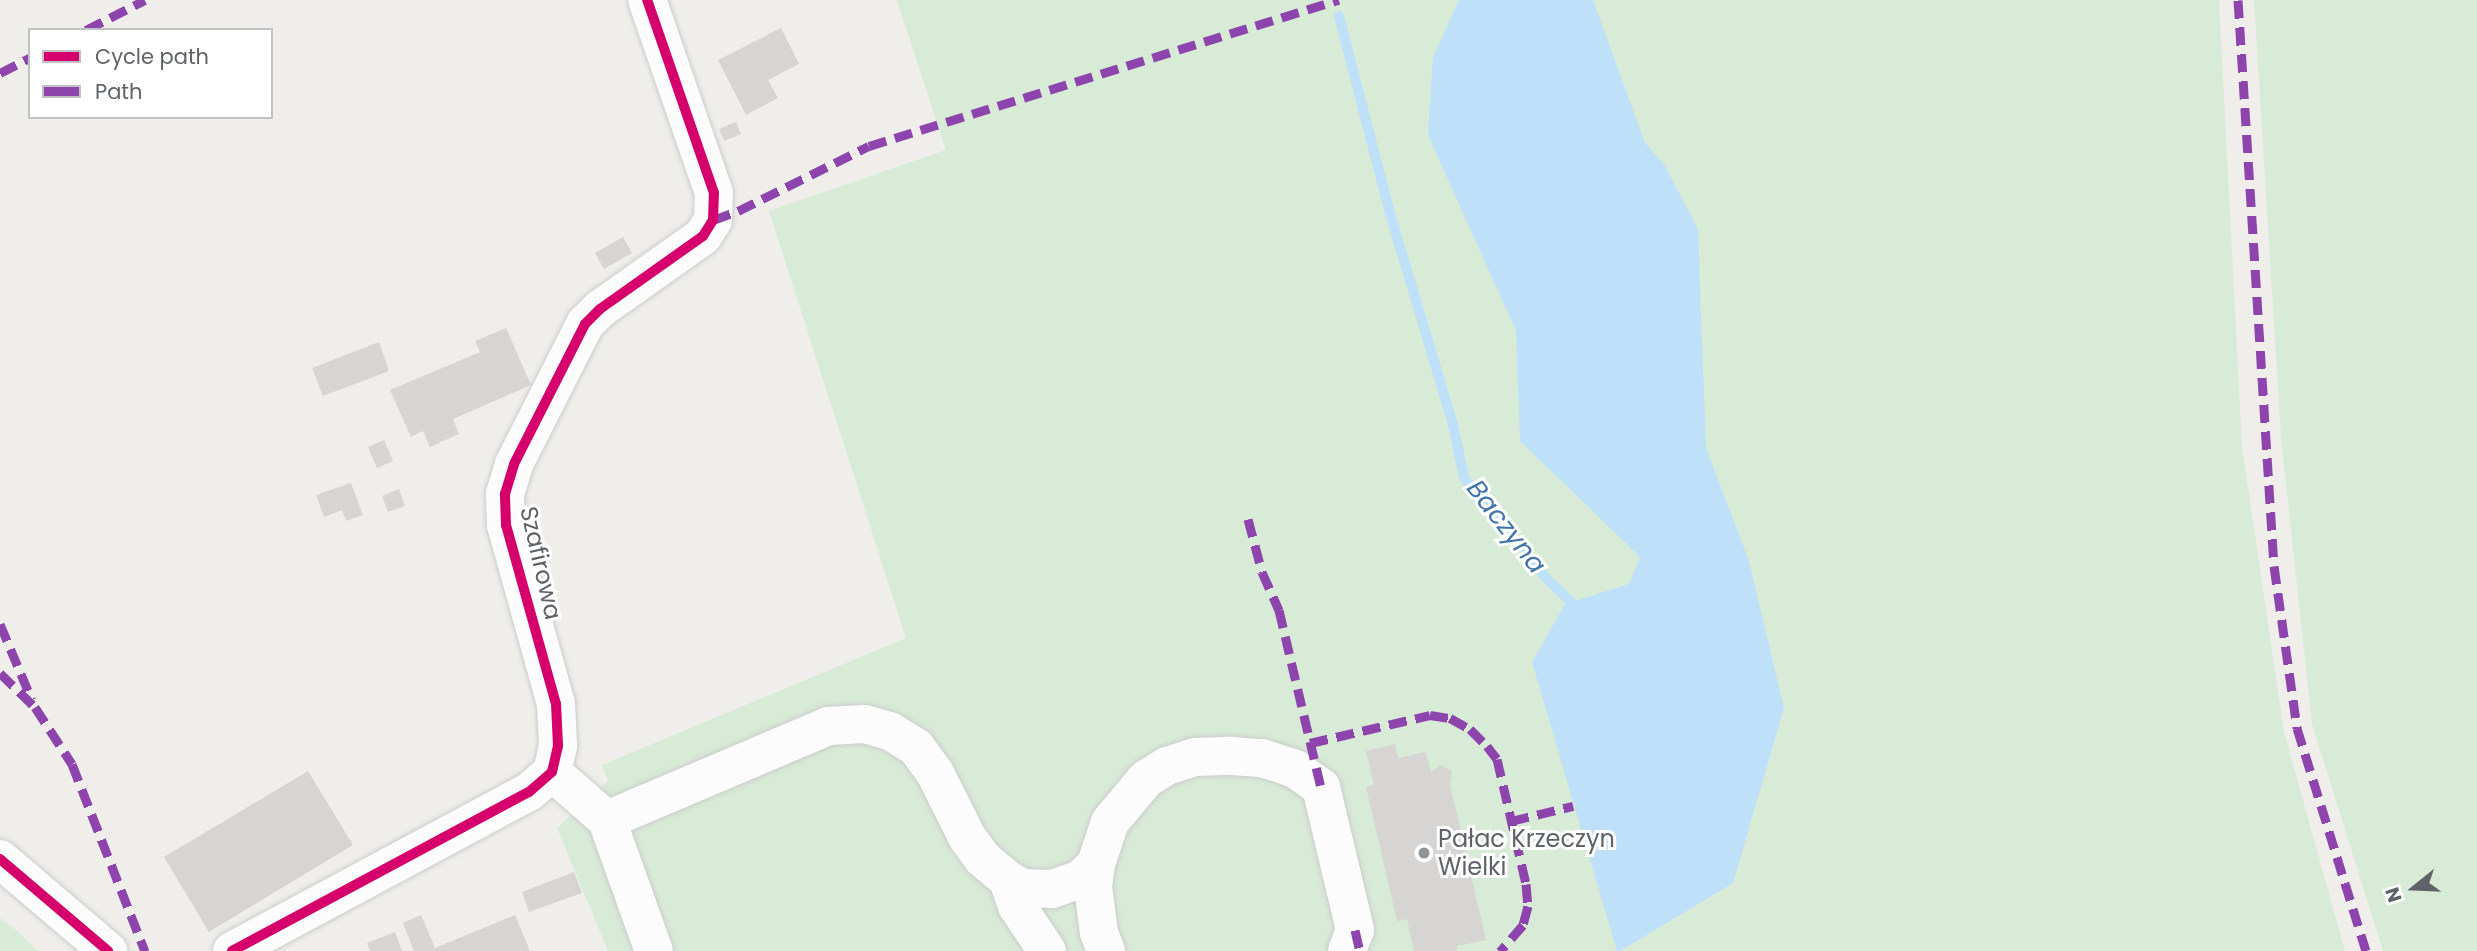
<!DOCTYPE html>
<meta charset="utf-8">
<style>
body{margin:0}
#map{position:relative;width:2477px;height:951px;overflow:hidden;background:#efeeea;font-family:Poppins,sans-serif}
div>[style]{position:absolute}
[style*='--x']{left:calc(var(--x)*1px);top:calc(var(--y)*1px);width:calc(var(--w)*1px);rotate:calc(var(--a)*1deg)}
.green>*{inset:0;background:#d8ebd6}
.water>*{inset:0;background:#bfe0f9}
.stream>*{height:10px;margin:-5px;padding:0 5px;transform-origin:5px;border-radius:5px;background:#bfe0f9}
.building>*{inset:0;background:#d6d5d3}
.roads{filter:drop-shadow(0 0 2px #cbcccc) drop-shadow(0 0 2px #cbcccc)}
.minor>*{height:38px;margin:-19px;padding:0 19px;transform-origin:19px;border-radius:19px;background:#fdfcfc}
.quiet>*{height:9px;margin-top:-4.5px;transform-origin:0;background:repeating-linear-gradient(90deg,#8e44ad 0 18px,transparent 0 27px)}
.cycleway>*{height:10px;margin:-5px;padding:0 5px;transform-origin:5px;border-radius:5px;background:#d6006c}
.dots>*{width:19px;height:19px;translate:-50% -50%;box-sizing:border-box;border:4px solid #fff;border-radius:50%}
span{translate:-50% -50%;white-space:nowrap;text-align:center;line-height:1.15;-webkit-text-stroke:6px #fff;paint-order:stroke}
.street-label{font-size:24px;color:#5f6368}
.poi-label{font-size:24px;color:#5f6368}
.left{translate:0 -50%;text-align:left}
.water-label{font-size:26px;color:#4174aa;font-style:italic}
.legend{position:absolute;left:28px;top:28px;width:245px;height:91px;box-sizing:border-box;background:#fff;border:2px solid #bfc1c3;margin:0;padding:9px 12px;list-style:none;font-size:21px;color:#5f6368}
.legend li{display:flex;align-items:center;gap:14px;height:35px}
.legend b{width:35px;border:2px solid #bfc1c3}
.north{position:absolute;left:2379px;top:853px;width:70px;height:70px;-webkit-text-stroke:5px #fff;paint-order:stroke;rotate:252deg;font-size:19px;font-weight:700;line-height:28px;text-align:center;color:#5f6368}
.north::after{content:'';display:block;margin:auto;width:24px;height:32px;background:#5f6368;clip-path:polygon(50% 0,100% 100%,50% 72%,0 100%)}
</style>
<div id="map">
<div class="green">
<div style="clip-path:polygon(897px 0,2219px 0,2242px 447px,2284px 732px,2345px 951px,608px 951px,557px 828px,608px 781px,602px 765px,906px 638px,769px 211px,946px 150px)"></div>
<div style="clip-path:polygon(2254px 0,2477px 0,2477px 951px,2383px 951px,2312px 724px,2281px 438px)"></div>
<div style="clip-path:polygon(0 918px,16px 930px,38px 951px,0 951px)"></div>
</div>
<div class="water">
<div style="clip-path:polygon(1459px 0,1593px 0,1645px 143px,1664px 164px,1698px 229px,1706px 448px,1749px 561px,1784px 708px,1733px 883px,1620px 951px,1617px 951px,1532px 662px,1565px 604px,1629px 584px,1640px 557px,1520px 441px,1516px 331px,1428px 135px,1433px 57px)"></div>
</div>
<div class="stream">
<div style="--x:1339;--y:16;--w:200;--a:75.5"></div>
<div style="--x:1389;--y:210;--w:224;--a:73.4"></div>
<div style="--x:1453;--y:425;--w:53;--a:78.1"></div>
<div style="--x:1464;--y:477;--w:25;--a:56"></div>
<div style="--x:1478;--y:498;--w:69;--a:48"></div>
<div style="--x:1524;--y:549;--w:35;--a:53"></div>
<div style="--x:1545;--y:577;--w:36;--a:44"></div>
<div style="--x:1571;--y:602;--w:14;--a:73"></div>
</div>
<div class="building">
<div style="clip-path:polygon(781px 28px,799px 64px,768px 80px,778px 98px,746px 115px,718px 60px)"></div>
<div style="clip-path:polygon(736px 122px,741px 134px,724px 141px,719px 129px)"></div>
<div style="clip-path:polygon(623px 237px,632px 253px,604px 269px,595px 253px)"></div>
<div style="clip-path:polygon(506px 328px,531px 385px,453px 419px,459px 434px,430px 447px,423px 431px,411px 437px,390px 390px,480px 352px,475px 341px)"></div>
<div style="clip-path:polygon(379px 342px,389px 371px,323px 396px,312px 368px)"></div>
<div style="clip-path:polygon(384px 440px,393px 461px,377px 468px,368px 447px)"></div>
<div style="clip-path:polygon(351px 483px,363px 515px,346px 521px,342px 510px,324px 517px,316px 495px)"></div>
<div style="clip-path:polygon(399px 489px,405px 506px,388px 512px,382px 496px)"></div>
<div style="clip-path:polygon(1395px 744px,1398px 758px,1426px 752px,1431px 772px,1441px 765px,1452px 771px,1450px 784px,1486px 940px,1457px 946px,1457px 951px,1414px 951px,1407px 919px,1397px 921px,1366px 787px,1374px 785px,1366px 751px)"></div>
<div style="clip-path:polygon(308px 771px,353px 845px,209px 932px,164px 857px)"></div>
<div style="clip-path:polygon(574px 872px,582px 893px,529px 912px,522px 892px)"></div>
<div style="clip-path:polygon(421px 915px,435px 948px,515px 915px,530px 951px,414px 951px,403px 923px)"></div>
<div style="clip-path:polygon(395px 932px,402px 951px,370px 951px,367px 943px)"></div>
</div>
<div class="roads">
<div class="minor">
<div style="--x:552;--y:772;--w:73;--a:41.1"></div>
<div style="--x:607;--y:820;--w:240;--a:-23"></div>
<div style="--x:828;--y:726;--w:37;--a:-3"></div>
<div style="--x:865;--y:724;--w:26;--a:16"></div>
<div style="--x:890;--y:731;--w:31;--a:32"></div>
<div style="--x:916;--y:747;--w:32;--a:54"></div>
<div style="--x:935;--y:773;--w:72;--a:63.4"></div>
<div style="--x:967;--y:837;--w:26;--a:54"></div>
<div style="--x:982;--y:858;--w:34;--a:40"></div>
<div style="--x:1008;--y:880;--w:28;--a:71"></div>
<div style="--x:1017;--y:906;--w:54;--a:56.3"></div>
<div style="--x:607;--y:820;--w:139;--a:70.3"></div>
<div style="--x:0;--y:859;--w:142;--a:40.4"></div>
<div style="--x:1008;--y:880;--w:17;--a:28"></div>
<div style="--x:1023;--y:888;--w:29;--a:2"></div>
<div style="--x:1052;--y:889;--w:31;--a:-19"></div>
<div style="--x:1081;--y:879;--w:21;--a:-45"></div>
<div style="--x:232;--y:951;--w:337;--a:-28.2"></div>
<div style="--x:529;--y:792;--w:30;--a:-41"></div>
<div style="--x:552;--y:772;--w:27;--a:-77"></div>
<div style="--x:558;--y:746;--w:42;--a:-92.7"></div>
<div style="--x:556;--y:704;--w:186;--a:-105.6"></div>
<div style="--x:506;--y:525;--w:31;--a:-92"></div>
<div style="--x:505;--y:494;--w:31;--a:-73"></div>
<div style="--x:514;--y:464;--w:157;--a:-63.1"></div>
<div style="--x:585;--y:324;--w:21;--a:-45"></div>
<div style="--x:600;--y:309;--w:126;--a:-35.3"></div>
<div style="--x:703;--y:236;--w:19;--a:-58"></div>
<div style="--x:713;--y:220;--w:27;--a:-88"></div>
<div style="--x:714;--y:193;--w:204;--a:-109.1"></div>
<div style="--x:1106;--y:951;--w:19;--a:-111"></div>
<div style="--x:1099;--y:933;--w:46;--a:-97.4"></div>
<div style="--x:1093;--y:887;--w:23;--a:-83"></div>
<div style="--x:1096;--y:864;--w:44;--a:-71.6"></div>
<div style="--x:1110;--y:822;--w:56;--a:-50.1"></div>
<div style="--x:1146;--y:779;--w:25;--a:-32"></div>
<div style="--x:1167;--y:766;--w:29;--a:-18"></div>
<div style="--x:1195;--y:757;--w:36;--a:-2"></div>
<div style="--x:1231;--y:756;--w:31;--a:4"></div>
<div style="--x:1262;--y:758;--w:35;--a:18"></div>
<div style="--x:1295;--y:769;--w:32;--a:35"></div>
<div style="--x:1321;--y:787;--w:147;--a:76.6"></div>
<div style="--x:1355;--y:930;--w:22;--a:111"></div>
</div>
</div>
<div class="quiet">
<div style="--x:2238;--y:0;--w:567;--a:86.36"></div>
<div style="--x:2274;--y:566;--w:164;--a:81.9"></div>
<div style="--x:2297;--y:728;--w:233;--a:72.8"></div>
<div style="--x:86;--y:30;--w:66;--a:-27"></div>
<div style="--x:0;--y:73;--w:34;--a:-27"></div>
<div style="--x:713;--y:220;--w:27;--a:-20"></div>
<div style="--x:738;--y:211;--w:146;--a:-26.4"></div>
<div style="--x:869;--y:146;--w:492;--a:-17.3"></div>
<div style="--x:1248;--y:519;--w:55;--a:75.2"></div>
<div style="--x:1262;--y:572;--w:42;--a:65.9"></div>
<div style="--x:1279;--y:610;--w:182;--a:76.7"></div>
<div style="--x:0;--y:624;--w:82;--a:67.2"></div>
<div style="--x:0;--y:673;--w:49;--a:44.2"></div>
<div style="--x:35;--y:707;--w:68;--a:57"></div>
<div style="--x:72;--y:764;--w:201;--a:68.7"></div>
<div style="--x:1310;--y:743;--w:123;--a:-13.1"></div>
<div style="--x:1430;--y:715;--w:20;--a:9"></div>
<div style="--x:1450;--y:718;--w:23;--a:29"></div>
<div style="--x:1470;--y:729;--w:24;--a:45"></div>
<div style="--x:1487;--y:746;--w:16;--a:52"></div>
<div style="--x:1497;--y:759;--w:128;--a:76.9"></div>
<div style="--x:1526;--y:884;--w:22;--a:85"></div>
<div style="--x:1528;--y:906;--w:20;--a:105"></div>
<div style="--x:1523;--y:925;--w:35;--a:131"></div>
<div style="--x:1511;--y:821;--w:64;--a:-13.6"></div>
<div style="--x:1355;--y:930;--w:22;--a:77"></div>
</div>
<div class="cycleway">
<div style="--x:0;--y:859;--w:142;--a:40.4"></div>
<div style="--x:232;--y:951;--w:337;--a:-28.2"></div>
<div style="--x:529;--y:792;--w:30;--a:-41"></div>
<div style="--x:552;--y:772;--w:27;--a:-77"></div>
<div style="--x:558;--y:746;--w:42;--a:-92.7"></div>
<div style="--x:556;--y:704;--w:186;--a:-105.6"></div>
<div style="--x:506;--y:525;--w:31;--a:-92"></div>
<div style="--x:505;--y:494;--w:31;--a:-73"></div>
<div style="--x:514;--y:464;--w:157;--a:-63.1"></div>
<div style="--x:585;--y:324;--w:21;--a:-45"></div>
<div style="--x:600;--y:309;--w:126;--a:-35.3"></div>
<div style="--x:703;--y:236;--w:19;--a:-58"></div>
<div style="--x:713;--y:220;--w:27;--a:-88"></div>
<div style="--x:714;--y:193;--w:204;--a:-109.1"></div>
</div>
<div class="dots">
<div style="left:1424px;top:853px;background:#919496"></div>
</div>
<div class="street-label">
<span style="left:541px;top:563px;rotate:77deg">Szafirowa</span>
</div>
<div class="poi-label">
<span class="left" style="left:1438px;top:853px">Pałac Krzeczyn<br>Wielki</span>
</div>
<div class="water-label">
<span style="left:1506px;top:527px;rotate:52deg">Baczyna</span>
</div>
<ul class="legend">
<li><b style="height:9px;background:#d6006c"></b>Cycle path</li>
<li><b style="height:9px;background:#8e44ad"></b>Path</li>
</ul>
<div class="north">N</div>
</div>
